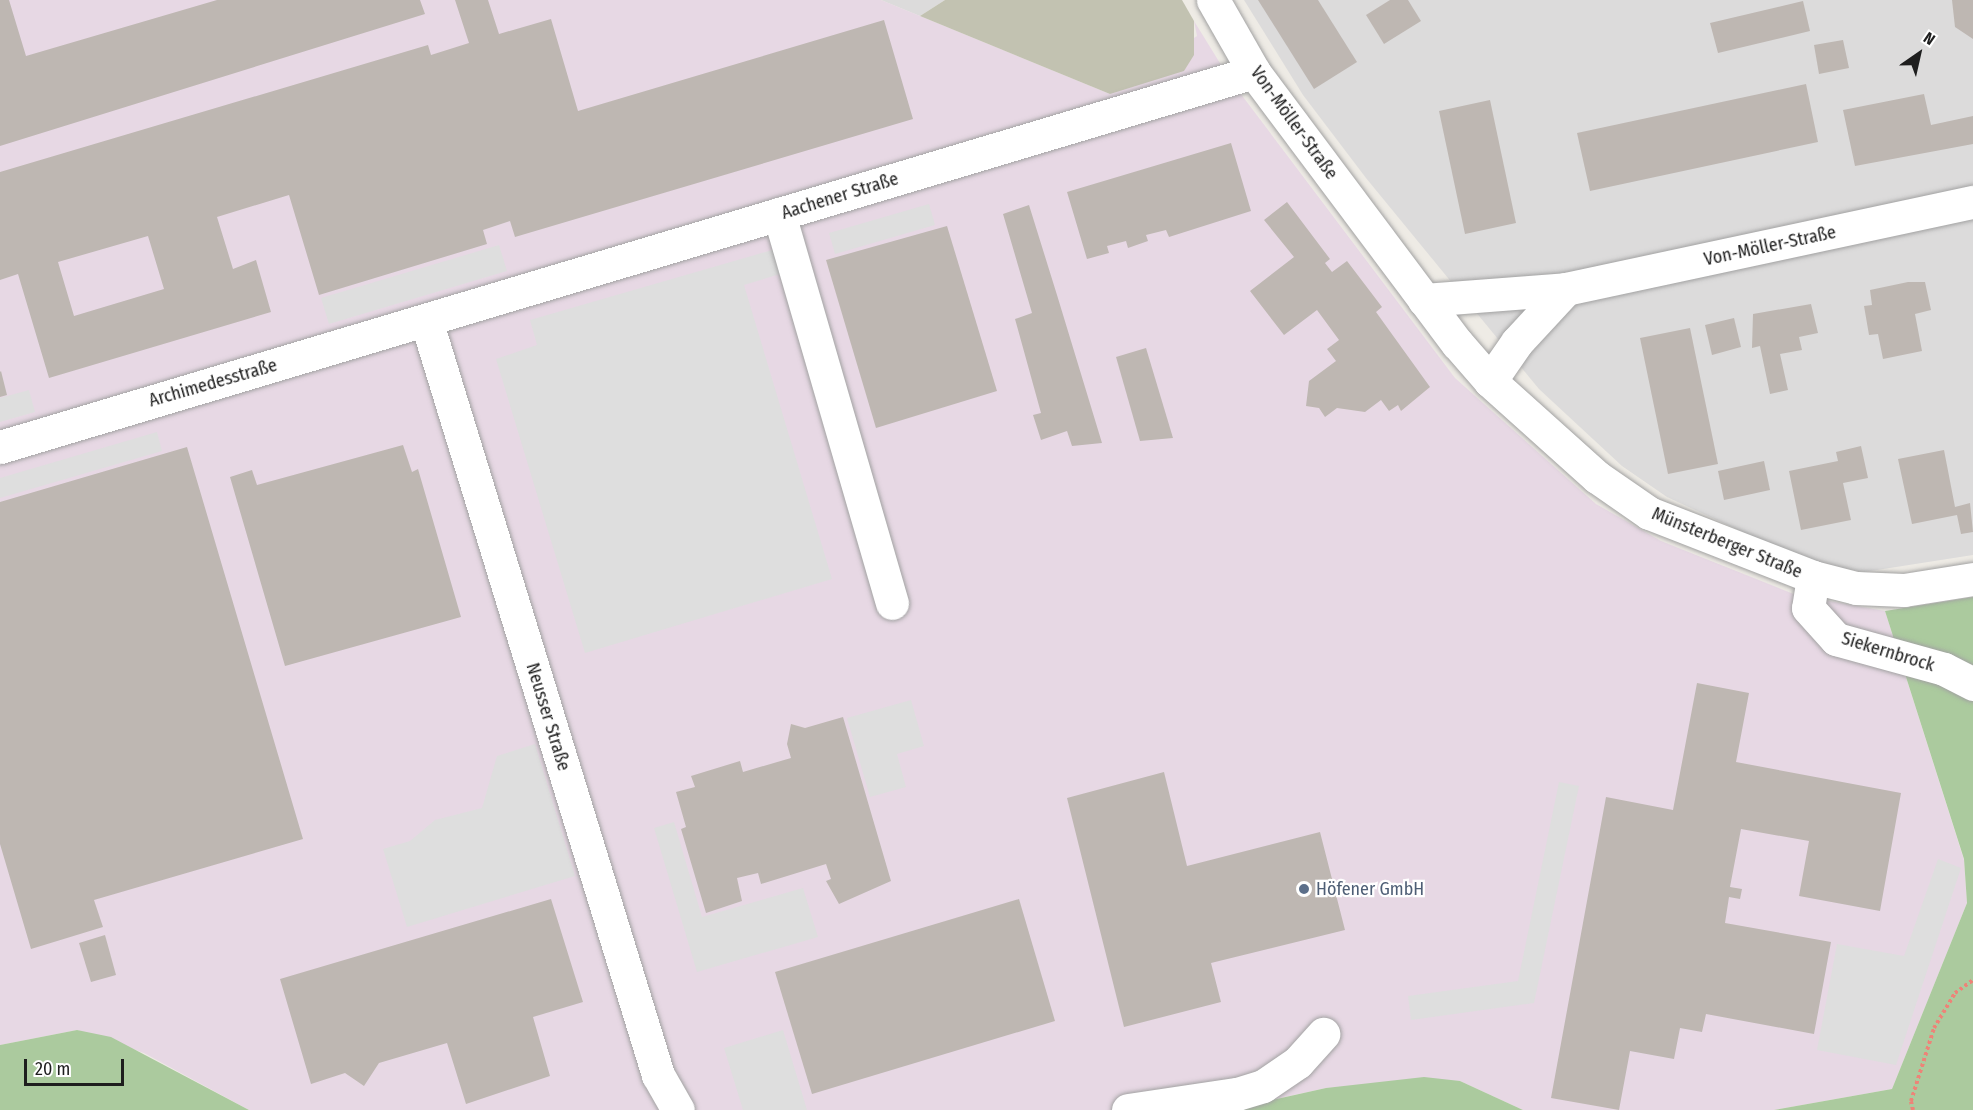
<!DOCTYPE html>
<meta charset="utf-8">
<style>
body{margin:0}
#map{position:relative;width:1973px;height:1110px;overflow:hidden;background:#eeebe5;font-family:"Fira Sans Condensed",sans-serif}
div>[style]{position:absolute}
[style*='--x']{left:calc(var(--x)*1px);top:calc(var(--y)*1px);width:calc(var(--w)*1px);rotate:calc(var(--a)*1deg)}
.residential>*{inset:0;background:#dcdbdb}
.industrial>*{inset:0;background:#e7d8e4}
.construction>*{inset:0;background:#c2c2b1}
.forest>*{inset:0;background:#abca9e}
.parking>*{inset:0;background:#dedede}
.building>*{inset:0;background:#beb7b2}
.path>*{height:4px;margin-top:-2px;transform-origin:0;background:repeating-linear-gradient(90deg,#ed8478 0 3px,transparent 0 6px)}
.roads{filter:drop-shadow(0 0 2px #a2a2a2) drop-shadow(0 0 2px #a2a2a2)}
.minor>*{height:33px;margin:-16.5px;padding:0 16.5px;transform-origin:16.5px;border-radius:16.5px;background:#fff}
.dots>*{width:16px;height:16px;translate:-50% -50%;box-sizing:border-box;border:3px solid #fff;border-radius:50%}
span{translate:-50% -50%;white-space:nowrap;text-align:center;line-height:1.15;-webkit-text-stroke:4.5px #fff;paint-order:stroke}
.street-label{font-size:18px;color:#1e1e1e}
.service-label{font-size:18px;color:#4e5e75}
.left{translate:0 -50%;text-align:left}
.north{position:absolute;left:1889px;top:24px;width:60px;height:60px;-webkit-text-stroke:4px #fff;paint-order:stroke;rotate:34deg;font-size:16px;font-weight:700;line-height:24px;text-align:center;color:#1e1e1e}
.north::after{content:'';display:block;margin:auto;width:21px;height:27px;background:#1e1e1e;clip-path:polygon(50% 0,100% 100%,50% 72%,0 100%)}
.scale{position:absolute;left:24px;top:1059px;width:100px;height:27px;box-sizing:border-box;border:3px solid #1e1e1e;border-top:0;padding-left:8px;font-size:18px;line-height:21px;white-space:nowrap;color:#1e1e1e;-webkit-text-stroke:4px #fff;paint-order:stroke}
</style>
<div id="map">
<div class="residential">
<div style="clip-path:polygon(881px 0,945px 0,920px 16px)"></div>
<div style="clip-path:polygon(1244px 0,1973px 0,1973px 555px,1864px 572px,1810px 563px,1667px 497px,1622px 466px,1539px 389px,1366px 178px,1303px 95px)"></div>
</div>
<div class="industrial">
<div style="clip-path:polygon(0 0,881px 0,1110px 94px,1197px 36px,1194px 21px,1231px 81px,1455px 378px,1596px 504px,1661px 541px,1796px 595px,1885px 611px,1964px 860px,1967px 903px,1892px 1089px,1774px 1110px,1523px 1110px,1460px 1081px,1326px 1088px,1226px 1110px,249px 1110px,144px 1053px,77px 1030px,0 1045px)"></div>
</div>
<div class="construction">
<div style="clip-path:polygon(945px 0,1182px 0,1194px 21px,1194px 55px,1184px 71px,1110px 94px,920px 16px)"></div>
</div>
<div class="forest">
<div style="clip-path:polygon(1973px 597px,1973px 1110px,1774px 1110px,1892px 1089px,1967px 903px,1964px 859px,1885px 611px)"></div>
<div style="clip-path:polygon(77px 1030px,111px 1037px,249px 1110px,0 1110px,0 1045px)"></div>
<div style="clip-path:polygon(1424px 1077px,1460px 1081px,1523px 1110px,1227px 1110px,1326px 1088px)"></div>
</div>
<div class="parking">
<div style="clip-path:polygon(929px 204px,935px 225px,835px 254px,829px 233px)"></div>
<div style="clip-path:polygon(499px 245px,507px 271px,329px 324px,321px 298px)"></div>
<div style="clip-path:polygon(786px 246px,793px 270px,744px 285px,832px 579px,585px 653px,496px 359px,537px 345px,530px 320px)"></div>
<div style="clip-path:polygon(29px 390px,35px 412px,0 422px,0 398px)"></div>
<div style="clip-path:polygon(157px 432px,162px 451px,0 498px,0 478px)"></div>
<div style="clip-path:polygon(911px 700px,924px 746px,897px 754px,906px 787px,870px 797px,847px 718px)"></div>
<div style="clip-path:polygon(535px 744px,575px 876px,407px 927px,383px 849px,410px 841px,435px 820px,482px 808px,497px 756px)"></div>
<div style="clip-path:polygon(1559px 782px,1579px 786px,1534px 1003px,1411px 1020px,1408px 996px,1518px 981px)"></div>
<div style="clip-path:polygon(674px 822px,702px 917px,803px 888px,818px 937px,697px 972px,654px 828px)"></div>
<div style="clip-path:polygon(1938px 859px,1961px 868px,1896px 1065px,1817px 1050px,1837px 944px,1904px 956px)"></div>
<div style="clip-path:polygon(783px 1030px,807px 1110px,743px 1110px,724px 1048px)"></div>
</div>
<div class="building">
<div style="clip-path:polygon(0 0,9px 0,26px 56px,217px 0,420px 0,425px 14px,0 146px)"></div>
<div style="clip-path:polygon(evenodd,455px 0,488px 0,499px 34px,551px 19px,578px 111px,884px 20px,913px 119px,515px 237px,510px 221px,483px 230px,487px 244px,319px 295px,289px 195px,217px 217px,233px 269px,256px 260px,271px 312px,49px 378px,18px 274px,0 280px,0 172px,428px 45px,431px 55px,469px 43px,455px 0,148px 236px,164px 289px,74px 316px,58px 262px,148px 236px)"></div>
<div style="clip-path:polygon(1258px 0,1318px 0,1357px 62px,1314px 89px)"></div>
<div style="clip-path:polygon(1390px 0,1408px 0,1421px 21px,1384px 44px,1366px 15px)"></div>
<div style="clip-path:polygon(1952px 0,1973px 0,1973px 39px,1955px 27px)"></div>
<div style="clip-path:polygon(1803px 1px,1810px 31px,1718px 53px,1710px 23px)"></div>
<div style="clip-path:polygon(1843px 40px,1849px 68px,1819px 74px,1814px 45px)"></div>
<div style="clip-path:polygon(1806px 84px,1818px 142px,1590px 191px,1577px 133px)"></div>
<div style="clip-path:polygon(1924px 94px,1931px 125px,1973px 116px,1973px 144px,1855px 166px,1843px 110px)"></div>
<div style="clip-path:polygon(1490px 100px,1516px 223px,1465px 234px,1439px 111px)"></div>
<div style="clip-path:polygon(1231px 143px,1251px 211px,1169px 237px,1166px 230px,1146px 235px,1148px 241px,1128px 248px,1126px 241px,1107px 246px,1109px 253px,1087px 259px,1067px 192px)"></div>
<div style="clip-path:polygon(1287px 202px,1330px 259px,1325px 263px,1332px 272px,1347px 261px,1382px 307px,1376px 312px,1430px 387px,1401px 411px,1398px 405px,1389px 411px,1381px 400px,1365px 412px,1337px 408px,1325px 417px,1319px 408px,1306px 406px,1309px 381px,1336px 361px,1327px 349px,1339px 340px,1317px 310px,1284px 335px,1250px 291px,1294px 257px,1264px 220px)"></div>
<div style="clip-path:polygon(1029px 205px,1057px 295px,1102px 443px,1072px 446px,1067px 431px,1041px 440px,1033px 415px,1041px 413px,1015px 319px,1032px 313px,1003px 214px)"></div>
<div style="clip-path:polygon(947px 226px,997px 391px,876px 428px,826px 260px)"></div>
<div style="clip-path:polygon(1908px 282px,1925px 282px,1931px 310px,1915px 314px,1922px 351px,1883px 359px,1878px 334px,1869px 335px,1864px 306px,1872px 305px,1870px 290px)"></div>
<div style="clip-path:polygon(1811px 304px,1818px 333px,1799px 337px,1802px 350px,1780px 354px,1788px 390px,1770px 394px,1760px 346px,1752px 348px,1753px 314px)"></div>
<div style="clip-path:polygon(1734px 318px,1741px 347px,1712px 355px,1705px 325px)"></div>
<div style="clip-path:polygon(1690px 328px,1718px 464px,1668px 474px,1640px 338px)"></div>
<div style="clip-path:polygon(1146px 348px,1173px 438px,1140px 441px,1116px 357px)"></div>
<div style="clip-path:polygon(1px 371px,7px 395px,0 397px,0 372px)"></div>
<div style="clip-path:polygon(403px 445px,412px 472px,418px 469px,461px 617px,285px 666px,230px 477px,252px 470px,257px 485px)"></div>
<div style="clip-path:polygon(1861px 446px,1868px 478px,1843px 483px,1851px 520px,1801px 530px,1789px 471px,1838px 461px,1836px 452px)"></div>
<div style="clip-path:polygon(187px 447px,303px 839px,94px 900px,103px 927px,31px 949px,0 844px,0 502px)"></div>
<div style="clip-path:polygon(1944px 450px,1955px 507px,1970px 503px,1973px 532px,1961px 534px,1957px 515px,1912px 524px,1898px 459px)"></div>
<div style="clip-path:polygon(1764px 461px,1770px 490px,1724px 500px,1718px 471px)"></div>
<div style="clip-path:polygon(1697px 683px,1749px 693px,1736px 762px,1901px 793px,1880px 911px,1799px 896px,1809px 841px,1741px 829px,1730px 887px,1742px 889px,1740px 899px,1729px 897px,1725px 923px,1831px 942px,1814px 1034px,1706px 1014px,1702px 1032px,1680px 1028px,1674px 1059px,1630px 1051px,1619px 1110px,1551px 1098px,1606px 797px,1673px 810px)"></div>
<div style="clip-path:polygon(843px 717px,891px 881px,839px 904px,826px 881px,831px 879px,826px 864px,761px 884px,758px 873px,737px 878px,742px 901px,706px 913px,681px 829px,686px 827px,676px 792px,695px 787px,691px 776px,740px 761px,743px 772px,791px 758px,787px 744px,791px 724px,805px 728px)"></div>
<div style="clip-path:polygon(1164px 772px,1187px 866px,1320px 832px,1345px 930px,1211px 963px,1221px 1002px,1124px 1027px,1067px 798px)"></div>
<div style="clip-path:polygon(551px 899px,583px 1002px,533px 1017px,550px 1076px,466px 1104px,447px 1043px,379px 1063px,364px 1086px,345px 1073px,311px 1084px,280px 979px)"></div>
<div style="clip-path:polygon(1019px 899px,1055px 1021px,812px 1094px,775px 972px)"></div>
<div style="clip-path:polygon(105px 935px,116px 975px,91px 982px,79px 943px)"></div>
</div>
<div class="path">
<div style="--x:1913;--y:1110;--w:9;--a:-103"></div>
<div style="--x:1911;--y:1101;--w:77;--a:-72.5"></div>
<div style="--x:1934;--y:1028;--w:41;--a:-59"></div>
<div style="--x:1955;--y:993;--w:22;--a:-36"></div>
</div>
<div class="roads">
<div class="minor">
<div style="--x:1213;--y:0;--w:83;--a:60.3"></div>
<div style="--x:1254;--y:72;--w:339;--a:53.2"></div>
<div style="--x:1457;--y:343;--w:50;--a:49"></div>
<div style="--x:1490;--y:381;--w:144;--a:41.9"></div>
<div style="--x:1597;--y:477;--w:63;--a:34.7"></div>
<div style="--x:1649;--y:513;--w:176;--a:21.3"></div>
<div style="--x:1813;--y:577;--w:44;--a:14.3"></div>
<div style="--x:1856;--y:588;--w:48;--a:2.4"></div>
<div style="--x:1904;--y:590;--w:70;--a:-9.1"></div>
<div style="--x:779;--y:214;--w:405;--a:73.8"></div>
<div style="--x:1424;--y:300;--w:142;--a:-4.4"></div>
<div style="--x:1566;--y:289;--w:416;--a:-12.1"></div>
<div style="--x:426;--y:320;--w:790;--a:72.92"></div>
<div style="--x:658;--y:1075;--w:40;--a:60.3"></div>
<div style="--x:1490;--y:381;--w:47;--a:-55.3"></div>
<div style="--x:1517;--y:342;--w:72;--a:-47.2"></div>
<div style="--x:0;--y:447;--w:1309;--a:-16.65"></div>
<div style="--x:1813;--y:577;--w:31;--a:99"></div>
<div style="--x:1808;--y:608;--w:42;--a:47.9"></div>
<div style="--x:1836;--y:639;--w:112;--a:15.5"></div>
<div style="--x:1944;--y:669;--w:33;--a:27"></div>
<div style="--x:1128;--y:1110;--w:110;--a:-8.4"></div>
<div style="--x:1237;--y:1094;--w:27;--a:-17"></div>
<div style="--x:1263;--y:1086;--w:42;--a:-34.4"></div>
<div style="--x:1298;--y:1062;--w:38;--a:-48"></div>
</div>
</div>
<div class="dots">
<div style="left:1304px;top:889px;background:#5c6f8a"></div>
</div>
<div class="street-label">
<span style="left:1294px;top:123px;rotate:54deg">Von-Möller-Straße</span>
<span style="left:840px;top:196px;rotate:-17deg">Aachener Straße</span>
<span style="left:1770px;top:246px;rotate:-12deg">Von-Möller-Straße</span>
<span style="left:213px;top:383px;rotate:-16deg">Archimedesstraße</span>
<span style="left:1727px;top:543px;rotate:22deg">Münsterberger Straße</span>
<span style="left:1888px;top:652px;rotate:17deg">Siekernbrock</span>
<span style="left:548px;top:717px;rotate:73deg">Neusser Straße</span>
</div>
<div class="service-label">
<span class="left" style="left:1316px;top:889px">Höfener GmbH</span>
</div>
<div class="north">N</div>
<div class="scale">20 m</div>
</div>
